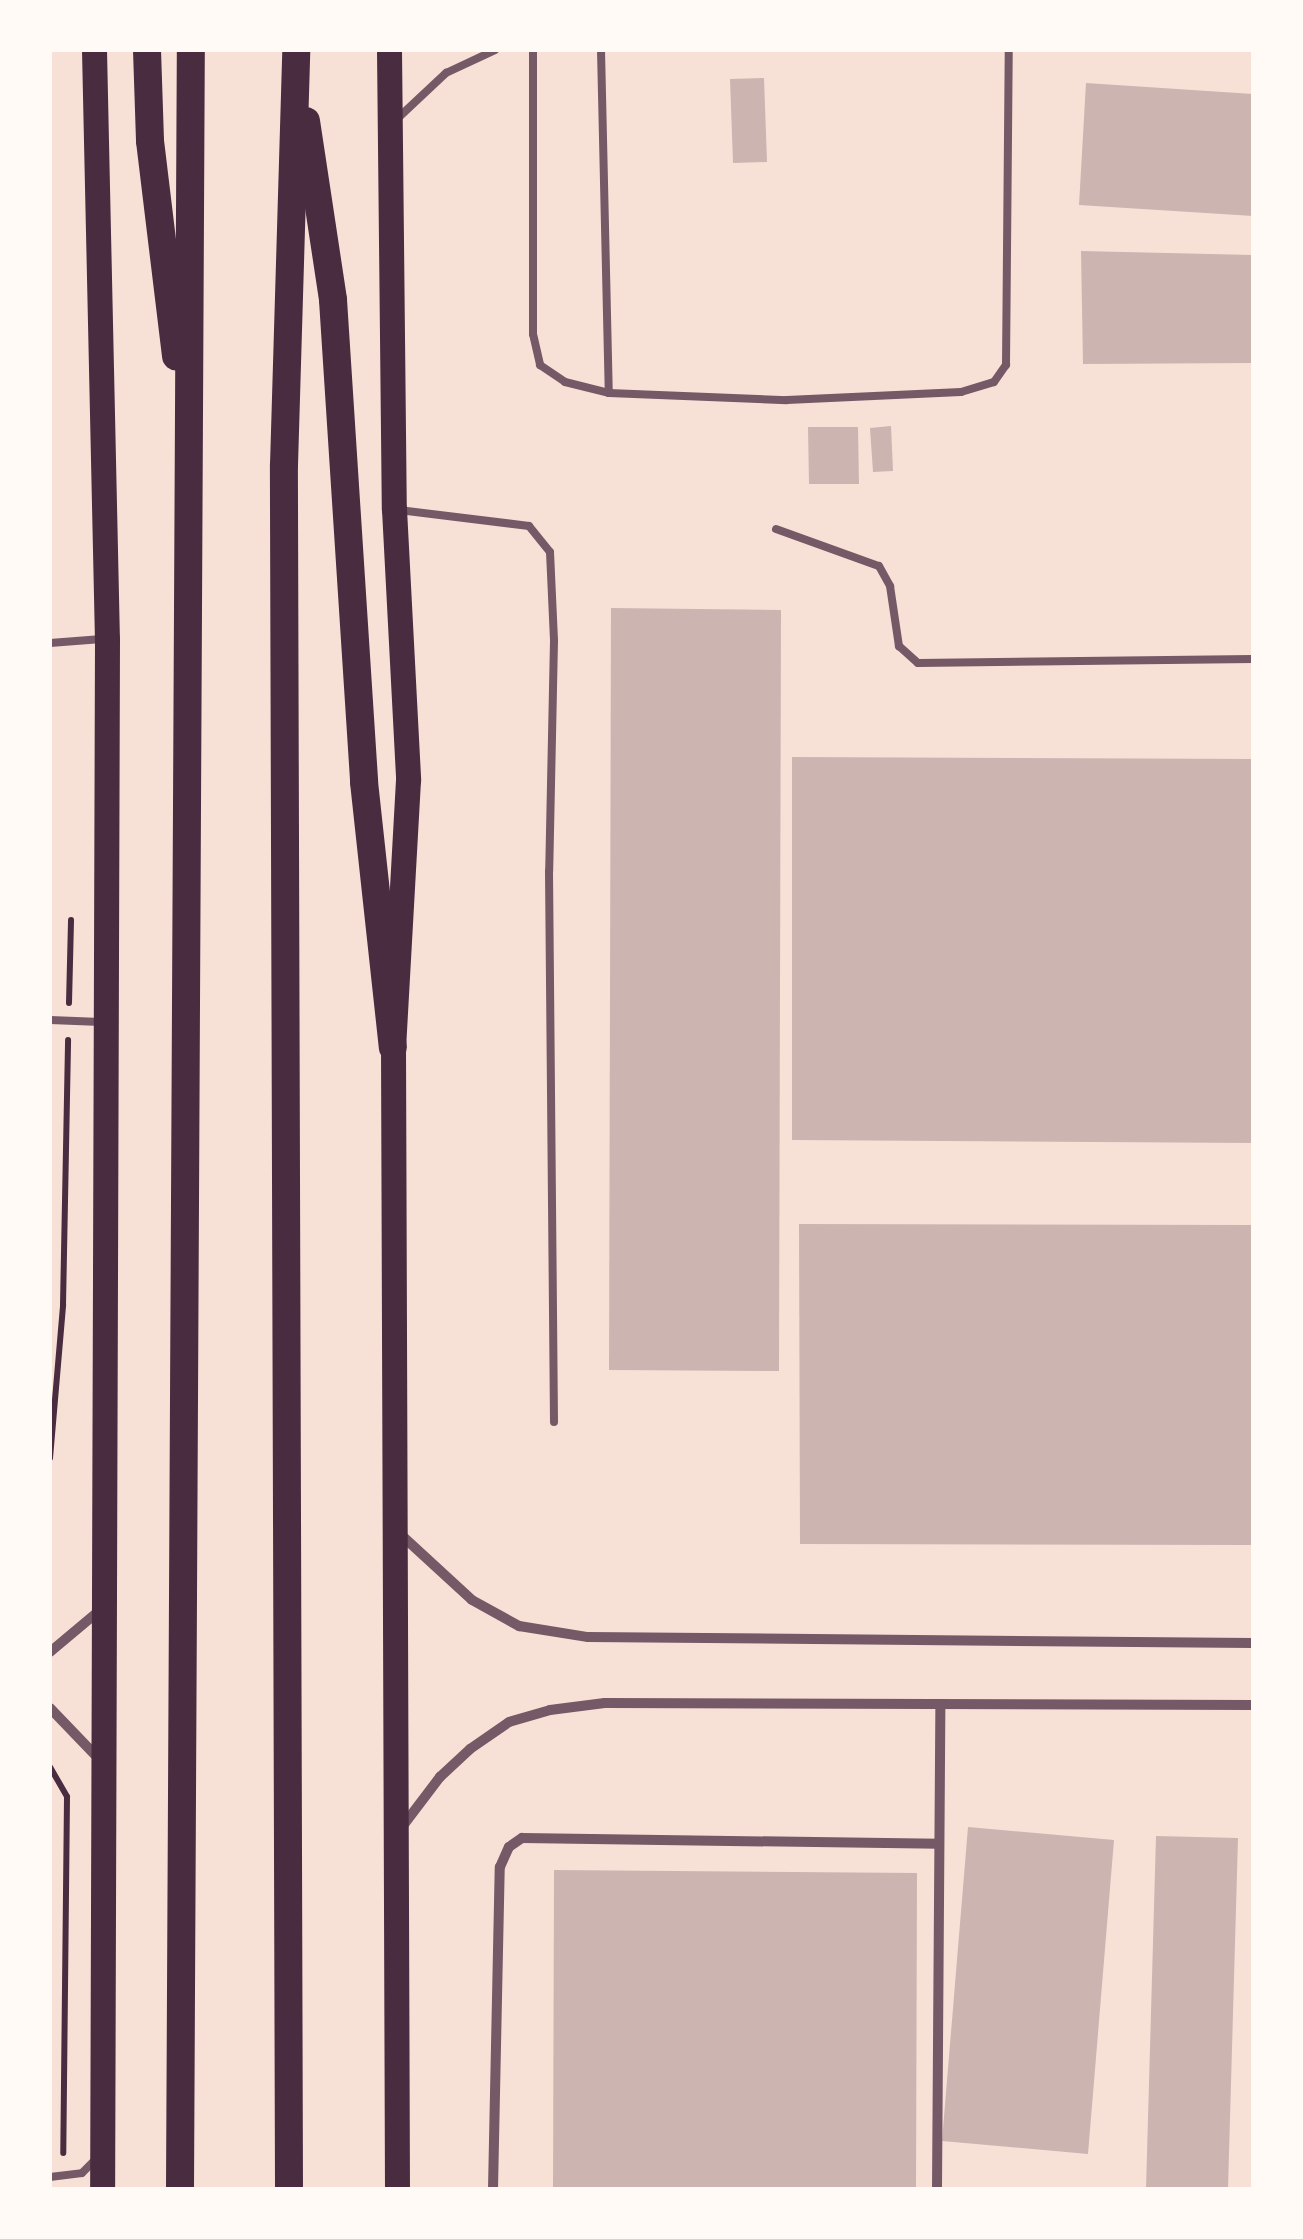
<!DOCTYPE html>
<style>
body{margin:0}
#map{position:relative;width:1303px;height:2239px;overflow:hidden;background:#f7e1d7;font-family:"Golos Text",sans-serif}
div>[style]{position:absolute}
[style*='--x']{left:calc(var(--x)*1px);top:calc(var(--y)*1px);width:calc(var(--w)*1px);rotate:calc(var(--a)*1deg)}
.building>*{inset:0;background:#ccb4b1}
.path>*{height:6px;margin:-3px;padding:0 3px;transform-origin:3px;border-radius:3px;background:#4a2c40}
.service>*{height:8px;margin:-4px;padding:0 4px;transform-origin:4px;border-radius:4px;background:#755966}
.minor>*{height:10px;margin:-5px;padding:0 5px;transform-origin:5px;border-radius:5px;background:#755966}
.primary>*{height:25px;margin:-12.5px;padding:0 12.5px;transform-origin:12.5px;border-radius:12.5px;background:#4a2c40}
.trunk>*{height:28px;margin:-14px;padding:0 14px;transform-origin:14px;border-radius:14px;background:#4a2c40}
span{translate:-50% -50%;white-space:nowrap;text-align:center;line-height:1.15;-webkit-text-stroke:9px #fffaf5;paint-order:stroke}
.frame{position:absolute;inset:0;border:52px solid #fffaf5;pointer-events:none}
</style>
<div id="map">
<div class="building">
<div style="clip-path:polygon(764px 78px,767px 162px,733px 163px,730px 79px)"></div>
<div style="clip-path:polygon(1086px 83px,1253px 94px,1253px 216px,1079px 205px)"></div>
<div style="clip-path:polygon(1081px 251px,1253px 255px,1253px 363px,1083px 364px)"></div>
<div style="clip-path:polygon(891px 426px,893px 471px,873px 472px,870px 428px)"></div>
<div style="clip-path:polygon(808px 427px,858px 427px,859px 484px,809px 484px)"></div>
<div style="clip-path:polygon(611px 608px,781px 610px,779px 1371px,609px 1370px)"></div>
<div style="clip-path:polygon(792px 757px,1253px 759px,1253px 1143px,792px 1140px)"></div>
<div style="clip-path:polygon(799px 1224px,1253px 1225px,1253px 1545px,800px 1544px)"></div>
<div style="clip-path:polygon(968px 1827px,1114px 1840px,1088px 2154px,942px 2141px)"></div>
<div style="clip-path:polygon(1156px 1836px,1238px 1838px,1228px 2189px,1146px 2189px)"></div>
<div style="clip-path:polygon(554px 1870px,917px 1873px,916px 2189px,553px 2189px)"></div>
</div>
<div class="path">
<div style="--x:69;--y:1003;--w:83;--a:-88.6"></div>
<div style="--x:50;--y:1458;--w:154;--a:-85.1"></div>
<div style="--x:63;--y:1305;--w:265;--a:-88.9"></div>
<div style="--x:50;--y:1767;--w:34;--a:60"></div>
<div style="--x:67;--y:1797;--w:356;--a:90.6"></div>
</div>
<div class="service">
<div style="--x:533;--y:50;--w:284;--a:90"></div>
<div style="--x:533;--y:334;--w:32;--a:77"></div>
<div style="--x:540;--y:365;--w:30;--a:34"></div>
<div style="--x:565;--y:382;--w:45;--a:14"></div>
<div style="--x:609;--y:393;--w:178;--a:2.3"></div>
<div style="--x:787;--y:400;--w:174;--a:-2.6"></div>
<div style="--x:961;--y:392;--w:34;--a:-17"></div>
<div style="--x:994;--y:382;--w:21;--a:-55"></div>
<div style="--x:1006;--y:365;--w:315;--a:-89.5"></div>
<div style="--x:601;--y:50;--w:343;--a:88.7"></div>
<div style="--x:398;--y:118;--w:66;--a:-43.2"></div>
<div style="--x:446;--y:73;--w:54;--a:-25.1"></div>
<div style="--x:399;--y:510;--w:131;--a:7"></div>
<div style="--x:529;--y:526;--w:33;--a:51"></div>
<div style="--x:550;--y:552;--w:89;--a:87.4"></div>
<div style="--x:554;--y:641;--w:230;--a:91.2"></div>
<div style="--x:549;--y:871;--w:551;--a:89.48"></div>
<div style="--x:776;--y:529;--w:109;--a:19.8"></div>
<div style="--x:879;--y:566;--w:23;--a:61"></div>
<div style="--x:890;--y:586;--w:61;--a:81.5"></div>
<div style="--x:899;--y:646;--w:25;--a:42"></div>
<div style="--x:918;--y:663;--w:335;--a:-0.7"></div>
<div style="--x:50;--y:643;--w:52;--a:-4.4"></div>
<div style="--x:50;--y:1020;--w:51;--a:2.2"></div>
<div style="--x:50;--y:2177;--w:32;--a:-7"></div>
<div style="--x:82;--y:2173;--w:20;--a:-45"></div>
</div>
<div class="minor">
<div style="--x:398;--y:1532;--w:100;--a:42.6"></div>
<div style="--x:472;--y:1600;--w:54;--a:29"></div>
<div style="--x:519;--y:1626;--w:70;--a:9.1"></div>
<div style="--x:588;--y:1637;--w:665;--a:0.52"></div>
<div style="--x:50;--y:1652;--w:65;--a:-40"></div>
<div style="--x:50;--y:1708;--w:68;--a:46.2"></div>
<div style="--x:402;--y:1827;--w:63;--a:-52.8"></div>
<div style="--x:440;--y:1777;--w:41;--a:-43"></div>
<div style="--x:470;--y:1749;--w:47;--a:-34.7"></div>
<div style="--x:509;--y:1722;--w:43;--a:-16.3"></div>
<div style="--x:550;--y:1710;--w:55;--a:-7.3"></div>
<div style="--x:605;--y:1703;--w:648;--a:0.18"></div>
<div style="--x:493;--y:2189;--w:322;--a:-88.8"></div>
<div style="--x:500;--y:1867;--w:22;--a:-66"></div>
<div style="--x:509;--y:1847;--w:16;--a:-35"></div>
<div style="--x:522;--y:1838;--w:417;--a:0.8"></div>
<div style="--x:937;--y:2189;--w:485;--a:-89.6"></div>
</div>
<div class="primary">
<div style="--x:94;--y:50;--w:589;--a:88.74"></div>
<div style="--x:107;--y:639;--w:1550;--a:90.18"></div>
<div style="--x:389;--y:50;--w:459;--a:89.4"></div>
<div style="--x:394;--y:509;--w:271;--a:87"></div>
<div style="--x:408;--y:780;--w:267;--a:93.2"></div>
<div style="--x:393;--y:1047;--w:1142;--a:89.8"></div>
</div>
<div class="trunk">
<div style="--x:147;--y:50;--w:91;--a:88.1"></div>
<div style="--x:150;--y:141;--w:217;--a:83.1"></div>
<div style="--x:306;--y:121;--w:181;--a:81.4"></div>
<div style="--x:333;--y:300;--w:483;--a:86.3"></div>
<div style="--x:364;--y:782;--w:267;--a:83.8"></div>
<div style="--x:180;--y:2189;--w:2139;--a:-89.71"></div>
<div style="--x:289;--y:2189;--w:1724;--a:-90.17"></div>
<div style="--x:284;--y:465;--w:415;--a:-88.3"></div>
</div>
<div class="frame"></div>
</div>
